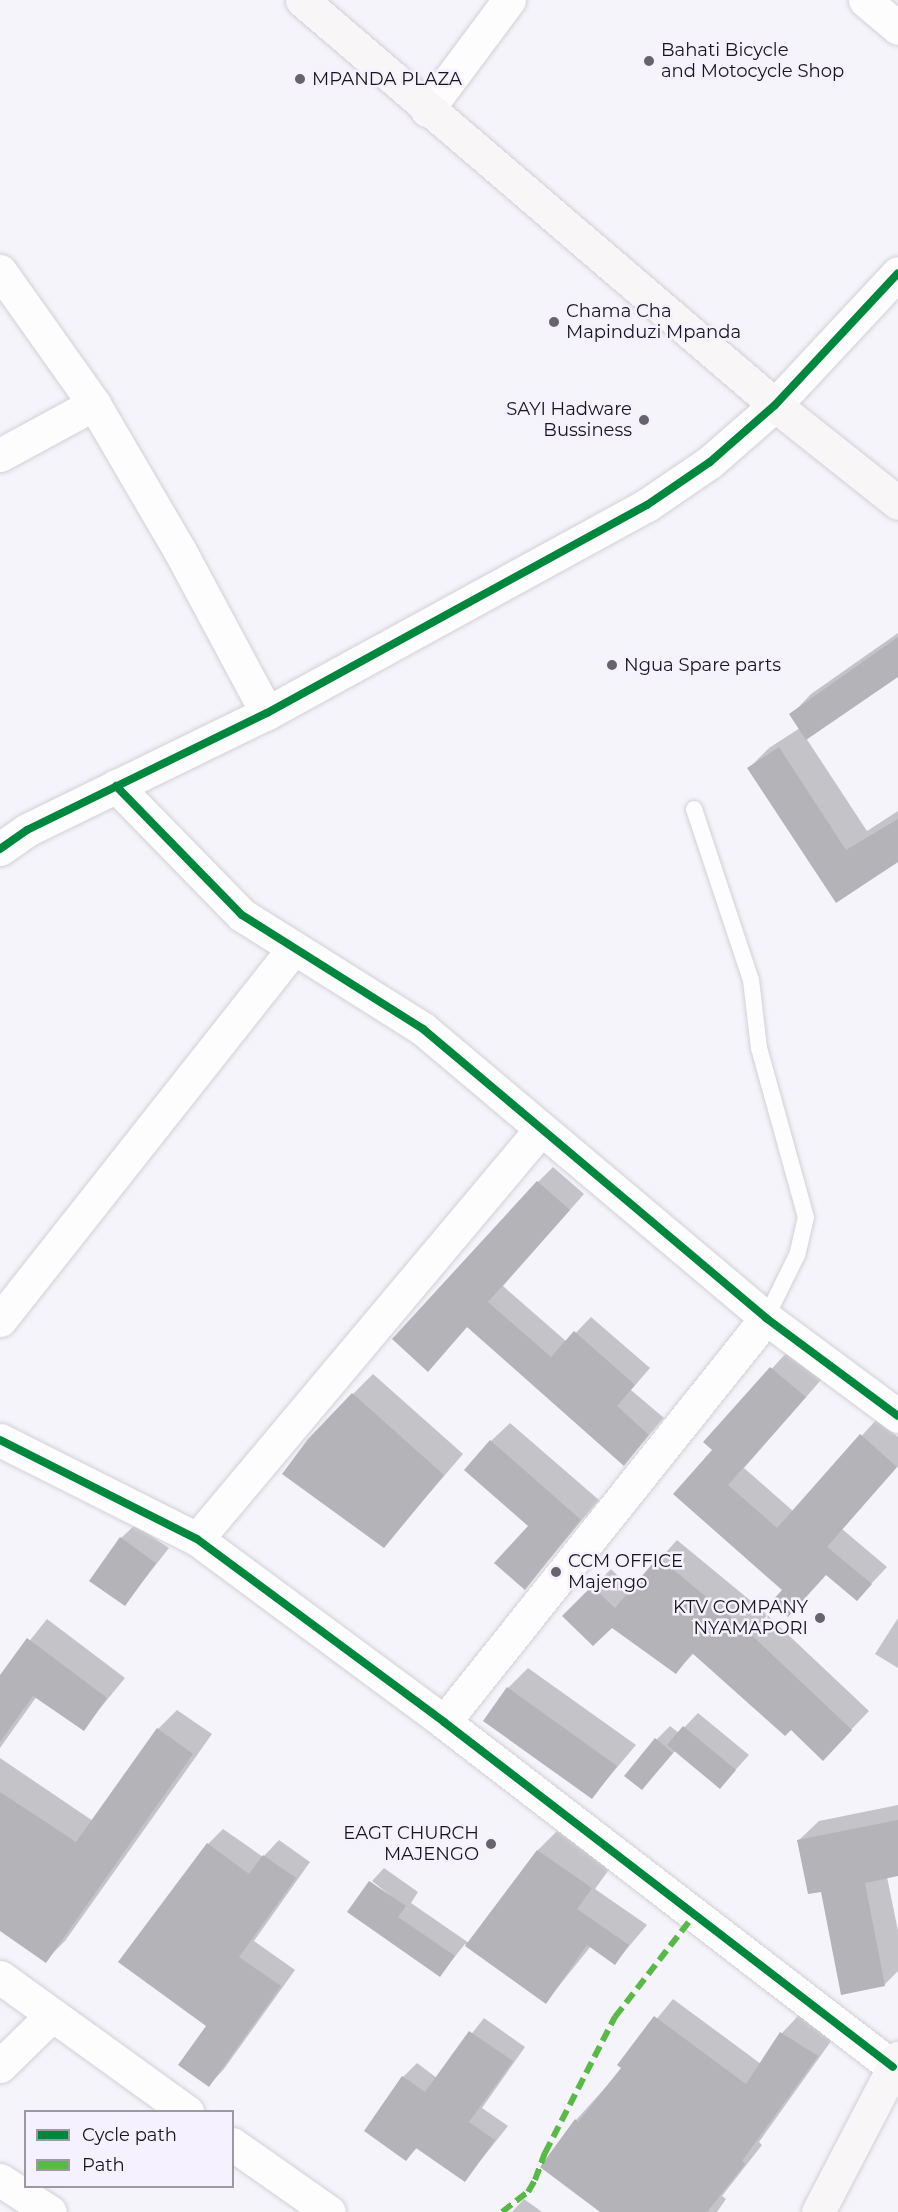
<!DOCTYPE html>
<style>
body{margin:0}
#map{position:relative;width:898px;height:2212px;overflow:hidden;background:#f6f4fb;font-family:Montserrat,sans-serif}
div>[style]{position:absolute}
[style*='--x']{left:calc(var(--x)*1px);top:calc(var(--y)*1px);width:calc(var(--w)*1px);rotate:calc(var(--a)*1deg)}
.shadow>*{inset:0;background:#0003}
.building>*{inset:0;background:#b4b3b8}
.roads{filter:drop-shadow(0 0 2px #d2d0d6) drop-shadow(0 0 2px #d2d0d6)}
.lane>*{height:16px;margin:-8px;padding:0 8px;transform-origin:8px;border-radius:8px;background:#fefdfe}
.street>*{height:33px;margin:-16.5px;padding:0 16.5px;transform-origin:16.5px;border-radius:16.5px;background:#fefdfe}
.secondary>*{height:33px;margin:-16.5px;padding:0 16.5px;transform-origin:16.5px;border-radius:16.5px;background:#f9f6f7}
.quiet>*{height:6px;margin-top:-3px;transform-origin:0;background:repeating-linear-gradient(90deg,#58b947 0 12px,transparent 0 18px)}
.cycleway>*{height:8px;margin:-4px;padding:0 4px;transform-origin:4px;border-radius:4px;background:#00873e}
.dots>*{width:16px;height:16px;translate:-50% -50%;box-sizing:border-box;border:3px solid #f5f1fe;border-radius:50%}
span{translate:-50% -50%;white-space:nowrap;text-align:center;line-height:1.15;-webkit-text-stroke:5px #f5f1fe;paint-order:stroke}
.poi-label{font-size:18px;color:#18161c}
.left{translate:0 -50%;text-align:left}
.right{translate:-100% -50%;text-align:right}
.legend{position:absolute;left:24px;top:2110px;width:210px;height:78px;box-sizing:border-box;background:#f5f1fe;border:2px solid #9d99a4;margin:0;padding:8px 10px;list-style:none;font-size:18px;color:#18161c}
.legend li{display:flex;align-items:center;gap:12px;height:30px}
.legend b{width:30px;border:2px solid #9d99a4}
</style>
<div id="map">
<div class="shadow">
<div style="clip-path:polygon(898px 633px,898px 675px,806px 738px,867px 831px,898px 811px,898px 862px,836px 901px,749px 768px,769px 748px,800px 728px,791px 715px,811px 694px)"></div>
<div style="clip-path:polygon(553px 1167px,584px 1194px,503px 1286px,567px 1342px,591px 1317px,650px 1368px,631px 1390px,664px 1418px,624px 1464px,468px 1326px,428px 1369px,538px 1182px)"></div>
<div style="clip-path:polygon(788px 1351px,821px 1380px,744px 1468px,793px 1511px,877px 1419px,898px 1437px,898px 1466px,842px 1529px,887px 1567px,857px 1599px,827px 1574px,784px 1589px,675px 1494px,714px 1450px,705px 1442px)"></div>
<div style="clip-path:polygon(373px 1374px,463px 1454px,384px 1546px,353px 1394px)"></div>
<div style="clip-path:polygon(510px 1423px,599px 1500px,525px 1588px,530px 1526px,491px 1441px)"></div>
<div style="clip-path:polygon(135px 1525px,169px 1548px,125px 1604px,121px 1538px)"></div>
<div style="clip-path:polygon(677px 1540px,763px 1611px,869px 1711px,823px 1759px,791px 1729px,694px 1653px,676px 1672px,612px 1626px,565px 1616px,611px 1569px,632px 1590px)"></div>
<div style="clip-path:polygon(898px 1618px,898px 1668px,875px 1654px)"></div>
<div style="clip-path:polygon(47px 1619px,125px 1678px,83px 1729px,37px 1696px,0 1748px,0 1678px)"></div>
<div style="clip-path:polygon(528px 1668px,636px 1745px,592px 1797px,508px 1688px)"></div>
<div style="clip-path:polygon(177px 1710px,212px 1734px,65px 1941px,45px 1961px,0 1930px,0 1758px,93px 1821px,158px 1729px)"></div>
<div style="clip-path:polygon(698px 1713px,749px 1755px,720px 1787px,676px 1750px,642px 1788px,657px 1739px,670px 1726px,679px 1733px)"></div>
<div style="clip-path:polygon(898px 1805px,898px 1875px,887px 1877px,898px 1931px,898px 1971px,884px 1985px,822px 1890px,798px 1841px,819px 1821px)"></div>
<div style="clip-path:polygon(223px 1829px,263px 1857px,279px 1840px,310px 1862px,254px 1941px,295px 1970px,224px 2069px,209px 2085px,208px 1844px)"></div>
<div style="clip-path:polygon(557px 1831px,610px 1868px,595px 1889px,647px 1925px,615px 1963px,591px 1946px,546px 2002px,465px 1944px,440px 1975px,349px 1911px,371px 1882px,411px 1912px,372px 1881px,384px 1868px,418px 1892px,411px 1903px,469px 1943px,538px 1850px)"></div>
<div style="clip-path:polygon(673px 1999px,761px 2064px,782px 2033px,799px 2015px,834px 2037px,759px 2142px,762px 2145px,722px 2196px,726px 2199px,717px 2212px,607px 2212px,542px 2167px,576px 2120px,623px 2068px,619px 2065px)"></div>
<div style="clip-path:polygon(484px 2018px,525px 2047px,482px 2108px,508px 2126px,465px 2180px,418px 2147px,406px 2159px,403px 2077px,417px 2063px,437px 2078px)"></div>
<div style="clip-path:polygon(524px 2199px,542px 2212px,512px 2212px)"></div>
</div>
<div class="building">
<div style="clip-path:polygon(898px 637px,898px 677px,806px 740px,789px 714px)"></div>
<div style="clip-path:polygon(779px 747px,846px 850px,898px 819px,898px 862px,836px 903px,747px 768px)"></div>
<div style="clip-path:polygon(537px 1181px,570px 1210px,488px 1302px,551px 1357px,574px 1331px,635px 1385px,617px 1406px,649px 1435px,624px 1466px,467px 1327px,428px 1372px,392px 1339px)"></div>
<div style="clip-path:polygon(770px 1367px,806px 1397px,728px 1485px,777px 1528px,860px 1434px,897px 1467px,827px 1547px,872px 1584px,857px 1601px,826px 1575px,788px 1617px,771px 1602px,782px 1590px,673px 1494px,712px 1450px,703px 1442px)"></div>
<div style="clip-path:polygon(352px 1393px,444px 1475px,384px 1548px,282px 1474px,308px 1439px)"></div>
<div style="clip-path:polygon(490px 1440px,581px 1520px,525px 1590px,494px 1563px,528px 1526px,464px 1470px)"></div>
<div style="clip-path:polygon(120px 1537px,156px 1563px,125px 1606px,89px 1581px)"></div>
<div style="clip-path:polygon(658px 1557px,745px 1629px,852px 1730px,823px 1761px,791px 1730px,785px 1736px,692px 1653px,676px 1674px,612px 1628px,593px 1646px,562px 1616px,592px 1586px,615px 1608px)"></div>
<div style="clip-path:polygon(27px 1638px,107px 1698px,84px 1731px,33px 1696px,0 1742px,0 1675px)"></div>
<div style="clip-path:polygon(507px 1687px,617px 1766px,592px 1799px,483px 1721px)"></div>
<div style="clip-path:polygon(683px 1726px,736px 1770px,720px 1789px,667px 1745px)"></div>
<div style="clip-path:polygon(157px 1728px,193px 1754px,46px 1963px,0 1931px,0 1792px,76px 1842px)"></div>
<div style="clip-path:polygon(655px 1738px,673px 1753px,642px 1790px,624px 1776px)"></div>
<div style="clip-path:polygon(898px 1820px,898px 1876px,865px 1883px,885px 1986px,841px 1995px,821px 1892px,808px 1894px,797px 1840px)"></div>
<div style="clip-path:polygon(207px 1843px,249px 1874px,263px 1855px,296px 1878px,239px 1957px,281px 1986px,209px 2087px,178px 2065px,206px 2026px,118px 1962px)"></div>
<div style="clip-path:polygon(537px 1850px,592px 1888px,577px 1909px,629px 1945px,615px 1965px,587px 1945px,546px 2004px,465px 1946px)"></div>
<div style="clip-path:polygon(369px 1881px,406px 1906px,398px 1917px,455px 1956px,440px 1977px,347px 1912px)"></div>
<div style="clip-path:polygon(654px 2016px,746px 2084px,780px 2032px,818px 2056px,742px 2161px,745px 2164px,707px 2212px,600px 2212px,540px 2167px,575px 2119px,578px 2122px,621px 2068px,617px 2065px)"></div>
<div style="clip-path:polygon(469px 2031px,513px 2061px,469px 2122px,495px 2140px,465px 2182px,416px 2148px,406px 2161px,364px 2131px,402px 2076px,425px 2092px)"></div>
</div>
<div class="roads">
<div class="lane">
<div style="--x:694;--y:809;--w:180;--a:71.6"></div>
<div style="--x:751;--y:980;--w:68;--a:83.3"></div>
<div style="--x:759;--y:1048;--w:175;--a:74.5"></div>
<div style="--x:806;--y:1217;--w:39;--a:103"></div>
<div style="--x:797;--y:1255;--w:70;--a:116.2"></div>
</div>
<div class="street">
<div style="--x:865;--y:0;--w:43;--a:40.3"></div>
<div style="--x:427;--y:110;--w:137;--a:-53.3"></div>
<div style="--x:0;--y:271;--w:163;--a:54.7"></div>
<div style="--x:94;--y:404;--w:170;--a:59.7"></div>
<div style="--x:180;--y:551;--w:184;--a:61.8"></div>
<div style="--x:0;--y:455;--w:107;--a:-28.5"></div>
<div style="--x:116;--y:786;--w:180;--a:45.7"></div>
<div style="--x:242;--y:915;--w:214;--a:32.2"></div>
<div style="--x:423;--y:1029;--w:449;--a:40.1"></div>
<div style="--x:766;--y:1318;--w:164;--a:36.6"></div>
<div style="--x:0;--y:849;--w:33;--a:-35"></div>
<div style="--x:27;--y:830;--w:267;--a:-26"></div>
<div style="--x:267;--y:713;--w:433;--a:-28.7"></div>
<div style="--x:647;--y:505;--w:76;--a:-34.3"></div>
<div style="--x:710;--y:462;--w:86;--a:-41.2"></div>
<div style="--x:775;--y:405;--w:180;--a:-47"></div>
<div style="--x:0;--y:1320;--w:471;--a:-51.7"></div>
<div style="--x:0;--y:1440;--w:220;--a:26.7"></div>
<div style="--x:197;--y:1539;--w:307;--a:36.5"></div>
<div style="--x:444;--y:1722;--w:566;--a:37.54"></div>
<div style="--x:197;--y:1539;--w:535;--a:-50"></div>
<div style="--x:444;--y:1722;--w:517;--a:-51.44"></div>
<div style="--x:0;--y:1977;--w:231;--a:35.8"></div>
<div style="--x:0;--y:2066;--w:71;--a:-44.4"></div>
<div style="--x:232;--y:2144;--w:118;--a:35"></div>
<div style="--x:0;--y:2180;--w:59;--a:32.6"></div>
</div>
<div class="secondary">
<div style="--x:302;--y:0;--w:623;--a:40.57"></div>
<div style="--x:775;--y:405;--w:157;--a:38.5"></div>
<div style="--x:818;--y:2212;--w:174;--a:-62.5"></div>
</div>
</div>
<div class="quiet">
<div style="--x:502;--y:2212;--w:33;--a:-38"></div>
<div style="--x:528;--y:2192;--w:14;--a:-60"></div>
<div style="--x:535;--y:2180;--w:29;--a:-70"></div>
<div style="--x:545;--y:2153;--w:153;--a:-62.8"></div>
<div style="--x:615;--y:2017;--w:129;--a:-52.2"></div>
</div>
<div class="cycleway">
<div style="--x:116;--y:786;--w:180;--a:45.7"></div>
<div style="--x:242;--y:915;--w:214;--a:32.2"></div>
<div style="--x:423;--y:1029;--w:449;--a:40.1"></div>
<div style="--x:766;--y:1318;--w:164;--a:36.6"></div>
<div style="--x:0;--y:849;--w:33;--a:-35"></div>
<div style="--x:27;--y:830;--w:267;--a:-26"></div>
<div style="--x:267;--y:713;--w:433;--a:-28.7"></div>
<div style="--x:647;--y:505;--w:76;--a:-34.3"></div>
<div style="--x:710;--y:462;--w:86;--a:-41.2"></div>
<div style="--x:775;--y:405;--w:180;--a:-47"></div>
<div style="--x:0;--y:1440;--w:220;--a:26.7"></div>
<div style="--x:197;--y:1539;--w:307;--a:36.5"></div>
<div style="--x:444;--y:1722;--w:566;--a:37.54"></div>
</div>
<div class="dots">
<div style="left:649px;top:61px;background:#66646a"></div>
<div style="left:300px;top:79px;background:#66646a"></div>
<div style="left:554px;top:322px;background:#66646a"></div>
<div style="left:644px;top:420px;background:#66646a"></div>
<div style="left:612px;top:665px;background:#66646a"></div>
<div style="left:556px;top:1572px;background:#66646a"></div>
<div style="left:820px;top:1618px;background:#66646a"></div>
<div style="left:491px;top:1844px;background:#66646a"></div>
</div>
<div class="poi-label">
<span class="left" style="left:661px;top:61px">Bahati Bicycle<br>and Motocycle Shop</span>
<span class="left" style="left:312px;top:79px">MPANDA PLAZA</span>
<span class="left" style="left:566px;top:322px">Chama Cha<br>Mapinduzi Mpanda</span>
<span class="right" style="left:632px;top:420px">SAYI Hadware<br>Bussiness</span>
<span class="left" style="left:624px;top:665px">Ngua Spare parts</span>
<span class="left" style="left:568px;top:1572px">CCM OFFICE<br>Majengo</span>
<span class="right" style="left:808px;top:1618px">KTV COMPANY<br>NYAMAPORI</span>
<span class="right" style="left:479px;top:1844px">EAGT CHURCH<br>MAJENGO</span>
</div>
<ul class="legend">
<li><b style="height:8px;background:#00873e"></b>Cycle path</li>
<li><b style="height:8px;background:#58b947"></b>Path</li>
</ul>
</div>
